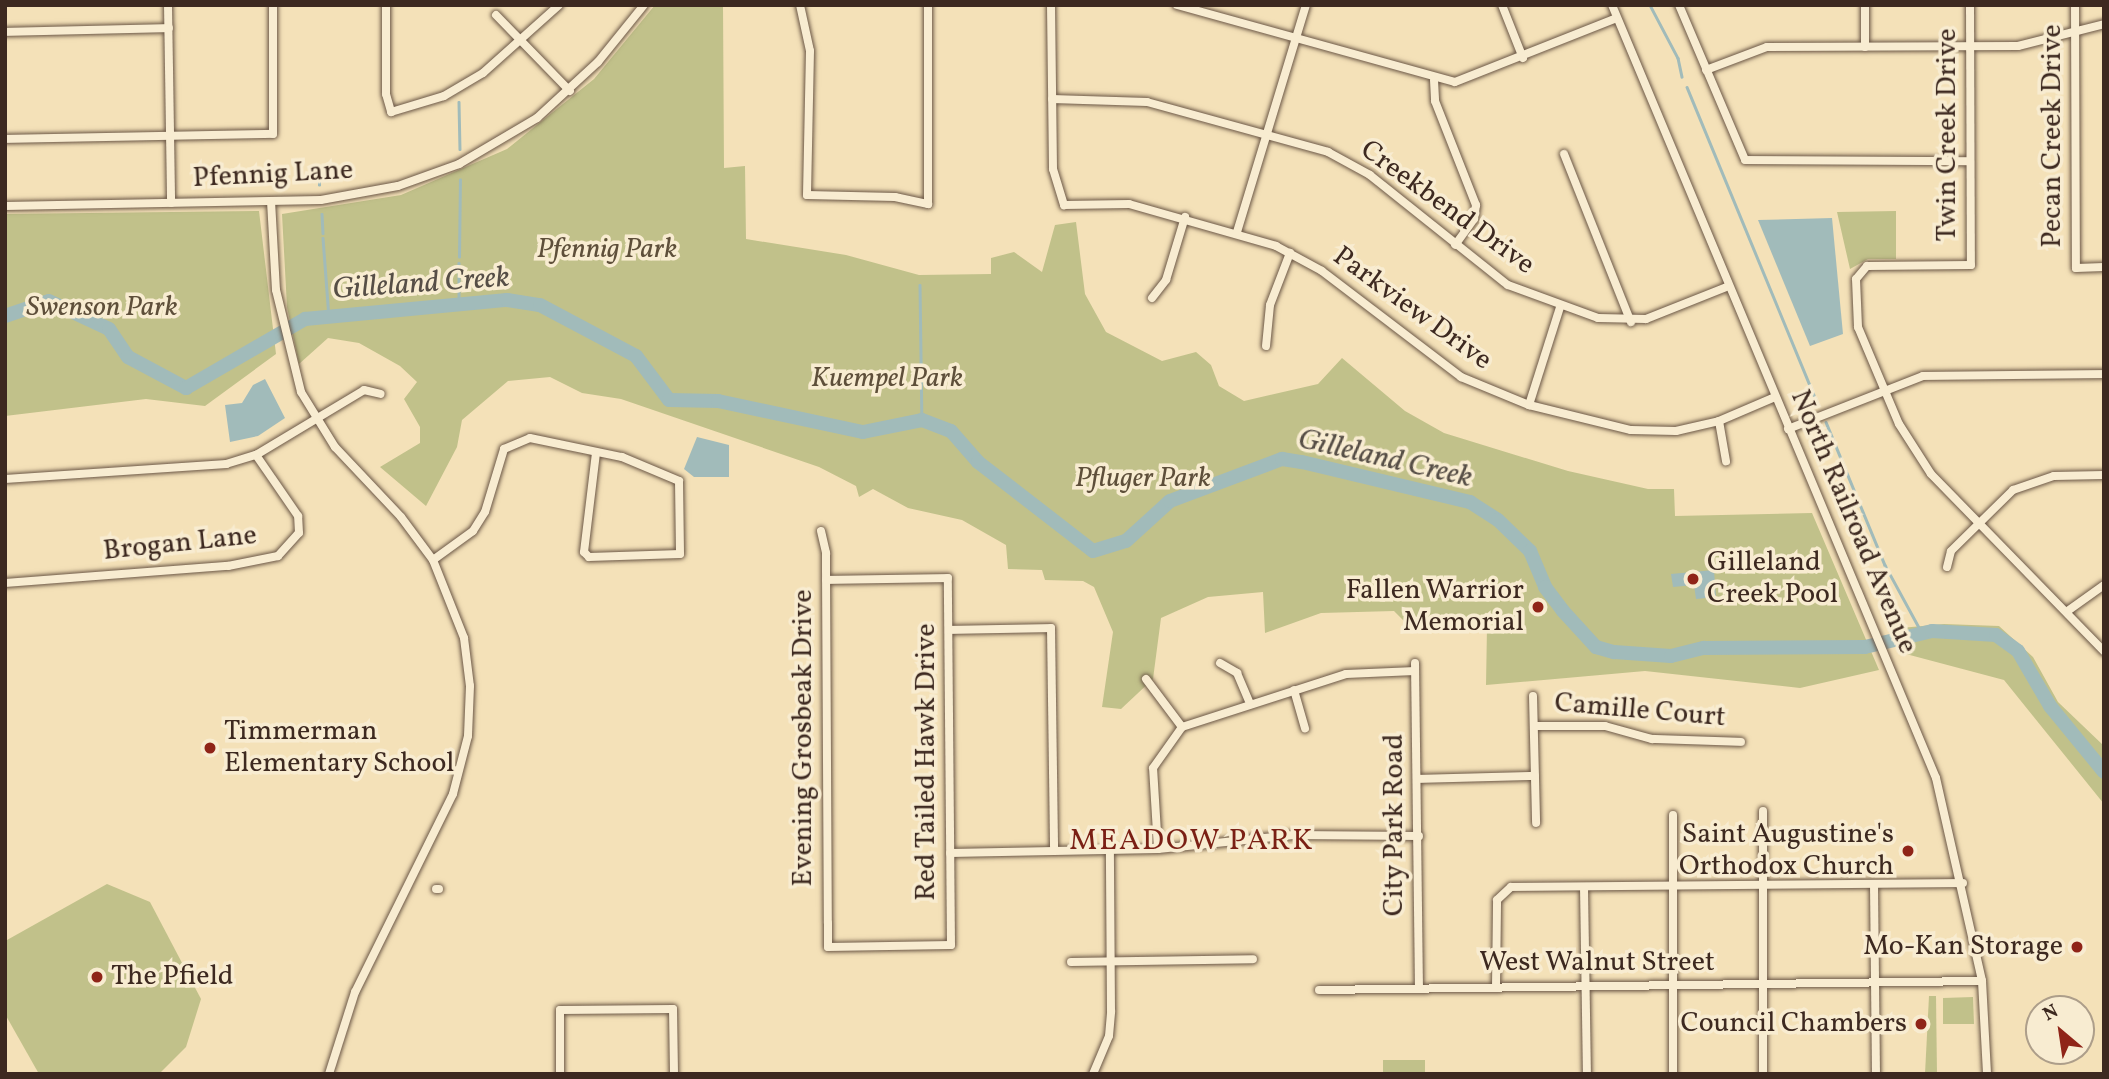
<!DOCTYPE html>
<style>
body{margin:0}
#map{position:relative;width:2109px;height:1079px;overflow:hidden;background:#f4e1b8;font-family:Vollkorn,serif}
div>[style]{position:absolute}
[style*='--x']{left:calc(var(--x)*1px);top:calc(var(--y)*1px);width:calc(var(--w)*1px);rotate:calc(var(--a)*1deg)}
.green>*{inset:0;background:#c1c18a}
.water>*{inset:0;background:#a1bbba}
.stream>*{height:2.5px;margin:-1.25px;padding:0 1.25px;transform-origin:1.25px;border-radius:1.25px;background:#a1bbba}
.river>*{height:14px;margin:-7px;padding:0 7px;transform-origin:7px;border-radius:7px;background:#a1bbba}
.roads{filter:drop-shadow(0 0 2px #6b5746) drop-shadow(0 0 2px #6b5746)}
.minor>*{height:8px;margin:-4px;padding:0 4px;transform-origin:4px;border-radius:4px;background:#f8ecd1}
.dots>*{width:19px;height:19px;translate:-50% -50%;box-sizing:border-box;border:4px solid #f8ecd1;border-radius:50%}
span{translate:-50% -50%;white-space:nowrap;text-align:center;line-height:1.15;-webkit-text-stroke:7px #f8ecd1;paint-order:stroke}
.street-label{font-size:28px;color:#3d2920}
.park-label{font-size:28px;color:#5e4f3a;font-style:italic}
.poi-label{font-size:28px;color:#3d2920}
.left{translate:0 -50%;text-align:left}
.right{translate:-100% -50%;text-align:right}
.water-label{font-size:30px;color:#564e46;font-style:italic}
.neighbourhood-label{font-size:30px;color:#7a1f14;letter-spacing:2px}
.frame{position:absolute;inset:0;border:7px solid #3d2920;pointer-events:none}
.north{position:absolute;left:2025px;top:995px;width:70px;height:70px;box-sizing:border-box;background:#f8ecd1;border:2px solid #ad9e8a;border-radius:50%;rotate:331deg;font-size:19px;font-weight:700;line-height:28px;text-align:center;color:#3d2920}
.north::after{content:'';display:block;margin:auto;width:24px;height:32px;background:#8f2418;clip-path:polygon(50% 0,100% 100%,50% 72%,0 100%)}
</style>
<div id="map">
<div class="green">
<div style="clip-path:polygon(655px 5px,723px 5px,724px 168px,745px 166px,746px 239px,846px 255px,919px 275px,991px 274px,991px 258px,1014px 252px,1042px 272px,1055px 225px,1076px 222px,1085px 294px,1106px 332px,1162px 361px,1196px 352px,1211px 365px,1219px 386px,1244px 401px,1318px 384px,1342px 358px,1405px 411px,1444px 433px,1568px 471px,1648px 489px,1674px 489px,1675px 516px,1812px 513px,1879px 670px,1800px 688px,1645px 671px,1486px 685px,1487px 627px,1407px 624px,1394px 611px,1321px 613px,1265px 633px,1263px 592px,1208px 597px,1161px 618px,1153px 679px,1121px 709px,1102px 707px,1113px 632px,1094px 587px,1083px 581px,1045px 580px,1042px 570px,1008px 569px,1006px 545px,962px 520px,908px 508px,873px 489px,859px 497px,856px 486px,819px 467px,621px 399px,582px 393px,550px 377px,508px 381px,462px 420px,457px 447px,426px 506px,380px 467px,420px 443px,420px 427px,404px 399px,417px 382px,400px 366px,359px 343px,328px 338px,299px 364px,287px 307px,282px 214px,401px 195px,507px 149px,594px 79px)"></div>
<div style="clip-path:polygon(259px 211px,276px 354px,205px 406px,146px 399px,5px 416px,5px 214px)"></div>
<div style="clip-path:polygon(1896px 211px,1896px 259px,1868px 259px,1850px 269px,1837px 212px)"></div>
<div style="clip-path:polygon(1944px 624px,1999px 626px,2033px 657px,2058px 702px,2104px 746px,2104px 804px,2004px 680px,1906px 654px,1890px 629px)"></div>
<div style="clip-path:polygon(107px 884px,150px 902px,201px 999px,186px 1047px,159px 1074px,39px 1074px,5px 1014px,7px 940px)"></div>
<div style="clip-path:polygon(1929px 996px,1936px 996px,1937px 1074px,1925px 1074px)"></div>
<div style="clip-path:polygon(1973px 997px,1974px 1024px,1943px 1024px,1943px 998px)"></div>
<div style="clip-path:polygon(1383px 1060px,1425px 1060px,1425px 1074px,1383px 1074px)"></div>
</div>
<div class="water">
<div style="clip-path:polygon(1832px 218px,1843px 334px,1810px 346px,1758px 220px)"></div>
<div style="clip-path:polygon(265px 379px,285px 418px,258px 436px,230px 442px,225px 405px,242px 403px,253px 385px)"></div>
<div style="clip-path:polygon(697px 437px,729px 445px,729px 477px,694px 477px,684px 469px)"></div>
<div style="clip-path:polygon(1714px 570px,1716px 597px,1696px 599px,1694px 585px,1673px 587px,1671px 574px)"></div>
</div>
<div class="stream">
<div style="--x:1650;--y:5;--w:60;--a:62.2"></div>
<div style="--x:1678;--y:58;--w:19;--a:78"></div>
<div style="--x:1687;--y:87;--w:344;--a:67.6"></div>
<div style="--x:459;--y:102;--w:47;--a:88.8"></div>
<div style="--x:319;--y:185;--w:3;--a:-90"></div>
<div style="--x:322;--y:214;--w:19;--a:87"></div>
<div style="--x:323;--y:238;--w:79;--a:85.7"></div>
<div style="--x:459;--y:257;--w:77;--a:-89.3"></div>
<div style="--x:459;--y:263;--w:43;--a:90"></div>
<div style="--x:920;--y:285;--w:135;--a:89.2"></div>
<div style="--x:1826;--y:422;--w:155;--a:67.6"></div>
<div style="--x:1885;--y:565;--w:77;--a:61.4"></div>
</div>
<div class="river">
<div style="--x:5;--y:316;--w:46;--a:-18.8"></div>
<div style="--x:49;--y:301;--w:66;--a:25"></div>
<div style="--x:109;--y:329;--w:34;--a:56"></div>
<div style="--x:128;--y:357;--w:66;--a:28.1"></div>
<div style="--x:186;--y:388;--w:138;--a:-30.1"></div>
<div style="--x:305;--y:319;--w:203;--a:-5.4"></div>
<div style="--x:507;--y:300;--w:33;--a:9"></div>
<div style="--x:540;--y:305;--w:109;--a:28"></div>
<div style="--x:636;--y:356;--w:55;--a:53.1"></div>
<div style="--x:669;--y:400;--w:49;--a:1.2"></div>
<div style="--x:718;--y:401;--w:148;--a:12.1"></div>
<div style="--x:863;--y:432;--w:60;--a:-11.5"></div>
<div style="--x:922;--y:420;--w:31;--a:21"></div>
<div style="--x:951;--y:431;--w:41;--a:48.9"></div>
<div style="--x:978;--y:462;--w:145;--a:37.7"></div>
<div style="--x:1093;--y:551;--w:34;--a:-17"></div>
<div style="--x:1126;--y:541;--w:59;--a:-42.3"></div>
<div style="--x:1170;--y:501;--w:120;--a:-20.6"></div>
<div style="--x:1282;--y:459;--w:20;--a:9"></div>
<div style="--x:1302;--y:462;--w:173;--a:13.4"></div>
<div style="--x:1470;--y:502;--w:33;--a:33"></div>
<div style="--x:1498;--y:520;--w:45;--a:44.1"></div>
<div style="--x:1530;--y:551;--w:39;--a:67"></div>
<div style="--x:1545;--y:587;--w:30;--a:53"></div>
<div style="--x:1563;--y:611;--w:49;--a:47.5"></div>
<div style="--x:1596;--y:647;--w:19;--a:16"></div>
<div style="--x:1614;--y:652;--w:57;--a:4"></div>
<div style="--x:1671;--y:656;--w:34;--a:-14"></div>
<div style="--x:1704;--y:648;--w:161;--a:-0.4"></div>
<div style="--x:1865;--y:647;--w:69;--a:-13.4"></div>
<div style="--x:1932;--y:631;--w:64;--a:3.6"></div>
<div style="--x:1996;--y:635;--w:27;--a:36"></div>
<div style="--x:2018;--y:651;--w:64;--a:59.8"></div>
<div style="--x:2050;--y:706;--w:85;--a:50.7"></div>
</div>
<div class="roads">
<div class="minor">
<div style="--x:168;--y:5;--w:198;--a:89.1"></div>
<div style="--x:386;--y:5;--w:89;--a:90"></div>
<div style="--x:386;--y:94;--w:19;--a:74"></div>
<div style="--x:391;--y:112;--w:55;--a:-16.8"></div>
<div style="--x:444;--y:96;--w:45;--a:-30.5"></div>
<div style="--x:483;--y:73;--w:102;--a:-41.8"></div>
<div style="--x:800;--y:5;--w:47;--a:77.7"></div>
<div style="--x:810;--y:51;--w:144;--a:91.2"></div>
<div style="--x:807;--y:195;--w:88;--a:1.3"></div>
<div style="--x:895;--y:197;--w:34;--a:12"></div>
<div style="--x:928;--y:204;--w:199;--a:-90"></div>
<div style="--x:1051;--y:5;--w:164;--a:89.3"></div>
<div style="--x:1053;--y:169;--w:38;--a:73"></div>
<div style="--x:1064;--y:205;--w:65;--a:-0.9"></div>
<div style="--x:1129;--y:204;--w:153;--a:15.9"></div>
<div style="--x:1276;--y:246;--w:52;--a:28.5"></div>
<div style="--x:1322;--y:271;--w:175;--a:37.3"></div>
<div style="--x:1461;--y:377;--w:74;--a:22.4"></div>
<div style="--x:1529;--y:405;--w:105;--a:13.8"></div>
<div style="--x:1631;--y:430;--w:45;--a:1.3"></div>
<div style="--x:1676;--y:431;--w:44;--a:-13.1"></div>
<div style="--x:1719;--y:421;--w:61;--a:-23.2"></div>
<div style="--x:1177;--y:5;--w:288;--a:15.5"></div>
<div style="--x:1455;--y:82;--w:174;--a:-21.6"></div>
<div style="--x:1502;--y:5;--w:57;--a:68.4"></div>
<div style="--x:1612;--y:5;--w:838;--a:67.26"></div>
<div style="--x:1936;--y:778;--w:208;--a:77.2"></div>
<div style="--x:1982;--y:981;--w:93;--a:86.9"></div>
<div style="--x:1679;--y:5;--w:168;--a:66.9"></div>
<div style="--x:1745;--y:160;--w:225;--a:0.3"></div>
<div style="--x:1970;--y:5;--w:260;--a:89.8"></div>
<div style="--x:1971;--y:265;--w:104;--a:179.4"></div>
<div style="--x:1867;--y:266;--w:17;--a:130"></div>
<div style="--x:1856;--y:279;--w:48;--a:87.6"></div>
<div style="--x:1858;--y:327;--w:105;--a:67.1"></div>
<div style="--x:1899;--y:424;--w:59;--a:57.4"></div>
<div style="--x:1931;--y:474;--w:248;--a:45.7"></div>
<div style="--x:2075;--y:5;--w:263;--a:89.8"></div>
<div style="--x:2076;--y:268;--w:28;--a:-2"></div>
<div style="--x:496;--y:15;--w:106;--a:45.8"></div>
<div style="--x:5;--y:32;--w:164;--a:-1.4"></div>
<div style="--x:1865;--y:47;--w:42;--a:-90"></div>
<div style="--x:1706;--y:70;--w:65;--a:-20.7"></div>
<div style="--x:1767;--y:47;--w:251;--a:-0.2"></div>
<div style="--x:2018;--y:46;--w:89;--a:-14.3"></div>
<div style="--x:1434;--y:80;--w:21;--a:87"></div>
<div style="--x:1435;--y:101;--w:112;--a:68.5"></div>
<div style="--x:1476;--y:205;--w:14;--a:98"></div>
<div style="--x:1474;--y:219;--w:32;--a:126"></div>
<div style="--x:1052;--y:99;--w:95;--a:1.8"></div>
<div style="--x:1147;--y:102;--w:188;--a:15.4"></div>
<div style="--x:1328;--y:152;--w:48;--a:28.7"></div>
<div style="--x:1370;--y:175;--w:176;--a:38.6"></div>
<div style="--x:1508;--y:285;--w:96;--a:20.1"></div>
<div style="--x:1598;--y:318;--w:48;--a:1.2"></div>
<div style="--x:1646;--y:319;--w:89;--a:-21.7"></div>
<div style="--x:5;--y:139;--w:268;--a:-1.1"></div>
<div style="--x:273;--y:134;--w:129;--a:-90"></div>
<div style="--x:1564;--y:154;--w:181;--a:68.3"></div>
<div style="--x:271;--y:201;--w:89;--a:86.8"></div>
<div style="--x:276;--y:290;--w:105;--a:76.2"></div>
<div style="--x:301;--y:392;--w:65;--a:58.3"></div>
<div style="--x:335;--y:447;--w:96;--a:46.7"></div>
<div style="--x:401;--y:517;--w:54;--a:53.3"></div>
<div style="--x:433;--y:560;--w:84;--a:68.3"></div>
<div style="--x:464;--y:638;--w:48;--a:82.9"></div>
<div style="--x:470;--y:686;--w:50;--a:92.3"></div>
<div style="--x:468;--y:736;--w:60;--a:104.5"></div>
<div style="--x:453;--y:794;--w:221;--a:116.3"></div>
<div style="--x:355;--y:992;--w:86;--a:107.6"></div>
<div style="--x:5;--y:206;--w:316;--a:-1.1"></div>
<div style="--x:321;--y:200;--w:78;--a:-10.3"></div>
<div style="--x:398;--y:186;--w:65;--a:-19.8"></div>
<div style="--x:459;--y:164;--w:91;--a:-30.5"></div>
<div style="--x:537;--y:118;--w:83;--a:-42.6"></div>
<div style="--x:598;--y:62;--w:73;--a:-51.1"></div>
<div style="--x:1237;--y:232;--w:237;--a:-73.1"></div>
<div style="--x:1152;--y:298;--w:23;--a:-52"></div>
<div style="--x:1166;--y:280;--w:66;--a:-73.2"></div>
<div style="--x:1266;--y:346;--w:41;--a:-84.4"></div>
<div style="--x:1270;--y:305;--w:56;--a:-69"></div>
<div style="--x:1529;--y:405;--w:103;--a:-72.4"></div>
<div style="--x:1719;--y:421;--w:41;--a:80.1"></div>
<div style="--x:1788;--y:429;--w:145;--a:-21.4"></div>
<div style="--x:1923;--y:376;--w:181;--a:-0.6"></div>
<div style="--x:5;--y:479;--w:222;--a:-3.9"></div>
<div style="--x:226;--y:464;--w:31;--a:-17"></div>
<div style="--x:256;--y:455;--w:126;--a:-31"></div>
<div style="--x:364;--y:390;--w:17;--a:13"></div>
<div style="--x:821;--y:531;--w:23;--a:77"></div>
<div style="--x:826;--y:553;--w:17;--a:90"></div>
<div style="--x:826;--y:570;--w:353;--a:89.7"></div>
<div style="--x:828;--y:923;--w:24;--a:90"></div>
<div style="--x:828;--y:947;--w:123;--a:-0.9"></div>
<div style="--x:951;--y:945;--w:367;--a:-90.5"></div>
<div style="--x:948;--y:578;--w:122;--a:179.1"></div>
<div style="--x:433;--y:560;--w:49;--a:-35.9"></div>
<div style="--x:473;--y:531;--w:22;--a:-58"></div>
<div style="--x:485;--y:512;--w:66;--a:-73.2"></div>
<div style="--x:504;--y:449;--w:28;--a:-23"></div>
<div style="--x:530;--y:438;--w:94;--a:11.7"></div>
<div style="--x:622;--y:457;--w:62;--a:22.8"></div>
<div style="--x:679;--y:481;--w:73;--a:89.2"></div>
<div style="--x:680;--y:554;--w:91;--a:178.1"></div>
<div style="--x:589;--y:557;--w:7;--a:-135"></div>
<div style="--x:584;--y:552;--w:100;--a:-83.1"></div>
<div style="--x:1947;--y:567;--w:16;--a:-76"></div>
<div style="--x:1951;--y:551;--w:87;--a:-44.5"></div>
<div style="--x:2013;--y:490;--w:43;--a:-18.9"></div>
<div style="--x:2054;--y:476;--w:50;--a:-1.1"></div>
<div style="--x:5;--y:583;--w:224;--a:-4.4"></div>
<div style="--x:228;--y:566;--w:51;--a:-11.3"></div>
<div style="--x:278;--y:556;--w:31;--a:-48"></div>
<div style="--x:299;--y:533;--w:17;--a:-93"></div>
<div style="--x:298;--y:516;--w:74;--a:-124.5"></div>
<div style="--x:2069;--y:610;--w:43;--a:-35.5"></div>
<div style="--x:949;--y:630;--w:102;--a:-1.1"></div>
<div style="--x:1051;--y:628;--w:222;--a:89.2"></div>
<div style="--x:1220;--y:663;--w:20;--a:30"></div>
<div style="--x:1237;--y:673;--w:34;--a:67"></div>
<div style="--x:1415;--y:663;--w:325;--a:89.3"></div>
<div style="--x:1146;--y:679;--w:60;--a:53.1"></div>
<div style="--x:1294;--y:690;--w:40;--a:74"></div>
<div style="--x:1533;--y:696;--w:127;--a:88.6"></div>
<div style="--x:1535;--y:726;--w:70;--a:0"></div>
<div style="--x:1605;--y:726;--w:49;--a:15.5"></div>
<div style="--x:1652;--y:739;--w:89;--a:1.9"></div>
<div style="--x:1419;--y:779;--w:116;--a:-1.5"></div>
<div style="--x:1763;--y:811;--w:263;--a:90"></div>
<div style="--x:1158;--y:849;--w:81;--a:-93.5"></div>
<div style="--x:1153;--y:768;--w:50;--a:-54.7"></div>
<div style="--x:1182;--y:727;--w:172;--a:-17.9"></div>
<div style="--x:1346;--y:674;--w:69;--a:-2.5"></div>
<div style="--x:950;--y:853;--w:208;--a:-1.1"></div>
<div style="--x:1158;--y:849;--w:136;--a:-5.9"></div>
<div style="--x:1293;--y:835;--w:126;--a:0.5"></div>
<div style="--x:1874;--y:884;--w:190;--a:89.4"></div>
<div style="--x:1584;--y:887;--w:187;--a:89.1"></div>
<div style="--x:436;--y:889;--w:3;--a:0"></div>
<div style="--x:1071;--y:962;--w:182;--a:-0.9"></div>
<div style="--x:1496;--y:987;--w:87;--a:-89.3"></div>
<div style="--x:1497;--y:900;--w:19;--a:-43"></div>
<div style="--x:1511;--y:887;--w:452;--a:-0.5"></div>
<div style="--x:1319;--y:990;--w:663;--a:-0.78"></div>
<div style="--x:560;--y:1074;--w:64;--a:-90"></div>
<div style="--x:560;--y:1010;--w:113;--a:-0.5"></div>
<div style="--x:673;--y:1009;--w:65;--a:89.1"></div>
<div style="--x:1093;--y:1074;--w:41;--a:-67.2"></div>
<div style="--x:1109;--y:1036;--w:25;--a:-85"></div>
<div style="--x:1111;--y:1011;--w:160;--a:-90.4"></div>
<div style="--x:1673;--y:1074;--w:259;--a:-90"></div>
</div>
</div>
<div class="dots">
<div style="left:1693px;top:579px;background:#8f2418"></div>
<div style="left:1538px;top:607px;background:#8f2418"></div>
<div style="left:210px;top:748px;background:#8f2418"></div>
<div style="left:1908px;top:851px;background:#8f2418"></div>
<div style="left:2077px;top:947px;background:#8f2418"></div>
<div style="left:97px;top:977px;background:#8f2418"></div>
<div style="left:1921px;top:1024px;background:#8f2418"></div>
</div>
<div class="street-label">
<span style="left:1948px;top:135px;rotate:-90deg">Twin Creek Drive</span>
<span style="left:2053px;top:136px;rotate:-90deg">Pecan Creek Drive</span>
<span style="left:273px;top:175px;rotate:-3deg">Pfennig Lane</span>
<span style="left:1447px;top:208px;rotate:36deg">Creekbend Drive</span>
<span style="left:1412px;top:309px;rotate:36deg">Parkview Drive</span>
<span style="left:1853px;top:522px;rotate:67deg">North Railroad Avenue</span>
<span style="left:180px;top:544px;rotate:-6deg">Brogan Lane</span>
<span style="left:1640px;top:711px;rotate:5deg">Camille Court</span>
<span style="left:804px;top:738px;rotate:-90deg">Evening Grosbeak Drive</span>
<span style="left:927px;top:762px;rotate:-90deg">Red Tailed Hawk Drive</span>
<span style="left:1395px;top:825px;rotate:-90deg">City Park Road</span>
<span style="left:1597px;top:963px">West Walnut Street</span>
</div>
<div class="park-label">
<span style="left:607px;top:250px">Pfennig Park</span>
<span style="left:102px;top:308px">Swenson Park</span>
<span style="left:887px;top:379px">Kuempel Park</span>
<span style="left:1143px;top:479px">Pfluger Park</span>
</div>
<div class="poi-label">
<span class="left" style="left:1707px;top:579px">Gilleland<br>Creek Pool</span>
<span class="right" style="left:1524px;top:607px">Fallen Warrior<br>Memorial</span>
<span class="left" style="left:224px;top:748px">Timmerman<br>Elementary School</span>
<span class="right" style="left:1894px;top:851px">Saint Augustine's<br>Orthodox Church</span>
<span class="right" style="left:2063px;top:947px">Mo-Kan Storage</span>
<span class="left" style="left:111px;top:977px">The Pfield</span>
<span class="right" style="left:1907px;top:1024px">Council Chambers</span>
</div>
<div class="water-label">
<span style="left:421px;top:284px;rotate:-4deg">Gilleland Creek</span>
<span style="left:1385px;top:459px;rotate:13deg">Gilleland Creek</span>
</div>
<div class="neighbourhood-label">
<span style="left:1192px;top:841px">MEADOW PARK</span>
</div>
<div class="frame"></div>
<div class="north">N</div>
</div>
